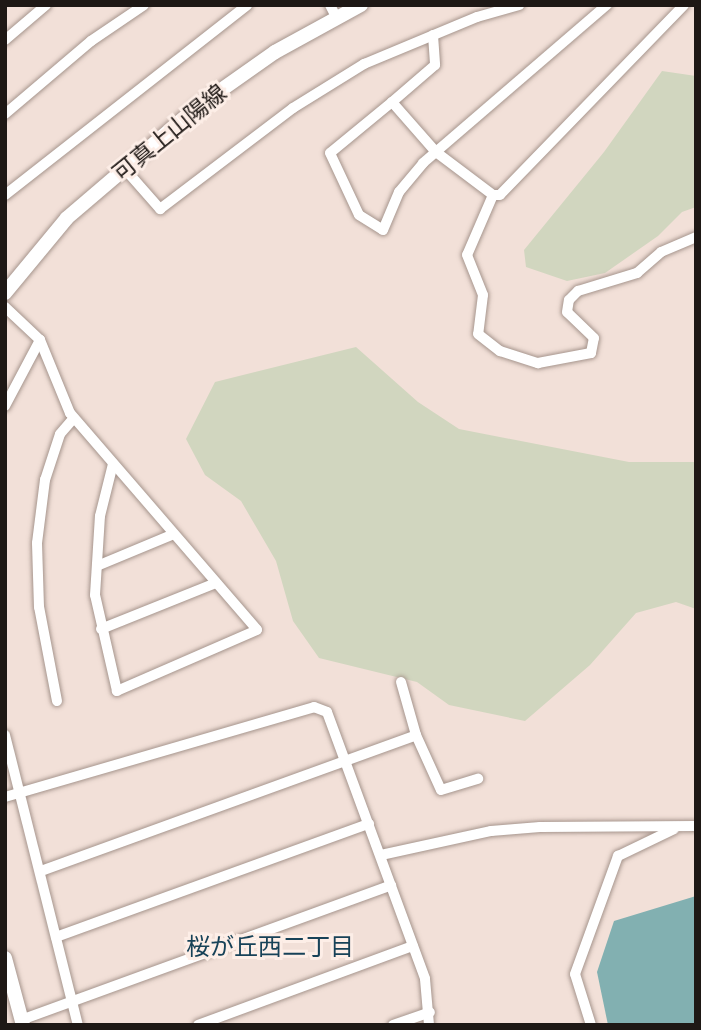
<!DOCTYPE html>
<meta charset="utf-8">
<style>
body{margin:0}
#map{position:relative;width:701px;height:1030px;overflow:hidden;background:#f2e0d8;font-family:Barlow,"Noto Sans JP",sans-serif}
div>[style]{position:absolute}
[style*='--x']{left:calc(var(--x)*1px);top:calc(var(--y)*1px);width:calc(var(--w)*1px);rotate:calc(var(--a)*1deg)}
.green>*{inset:0;background:#d1d6bf}
.water>*{inset:0;background:#82b0b1}
.roads{filter:drop-shadow(0 0 2px #a6958d) drop-shadow(0 0 2px #a6958d)}
.minor>*{height:10px;margin:-5px;padding:0 5px;transform-origin:5px;border-radius:5px;background:#fff}
.major>*{height:14px;margin:-7px;padding:0 7px;transform-origin:7px;border-radius:7px;background:#fff}
span{translate:-50% -50%;white-space:nowrap;text-align:center;line-height:1.15;-webkit-text-stroke:6px #fdeee7;paint-order:stroke}
.street-label{font-size:23px;color:#1e1815}
.neighbourhood-label{font-size:24px;color:#174258}
.frame{position:absolute;inset:0;border:7px solid #1e1815;pointer-events:none}
</style>
<div id="map">
<div class="green">
<div style="clip-path:polygon(662px 71px,696px 76px,696px 207px,682px 212px,658px 236px,605px 273px,567px 281px,526px 267px,524px 250px,604px 152px)"></div>
<div style="clip-path:polygon(356px 347px,418px 402px,459px 429px,629px 462px,696px 462px,696px 609px,676px 602px,636px 613px,590px 665px,525px 721px,449px 705px,417px 682px,319px 658px,293px 621px,276px 561px,241px 501px,205px 475px,186px 439px,215px 382px)"></div>
</div>
<div class="water">
<div style="clip-path:polygon(696px 896px,696px 1025px,608px 1025px,597px 972px,614px 921px)"></div>
</div>
<div class="roads">
<div class="minor">
<div style="--x:330;--y:5;--w:13;--a:63"></div>
<div style="--x:684;--y:5;--w:264;--a:134.1"></div>
<div style="--x:500;--y:195;--w:7;--a:180"></div>
<div style="--x:493;--y:195;--w:65;--a:113.4"></div>
<div style="--x:467;--y:255;--w:43;--a:68.2"></div>
<div style="--x:483;--y:295;--w:39;--a:97"></div>
<div style="--x:478;--y:334;--w:28;--a:38"></div>
<div style="--x:500;--y:351;--w:40;--a:18"></div>
<div style="--x:538;--y:363;--w:54;--a:-10.7"></div>
<div style="--x:591;--y:353;--w:15;--a:-79"></div>
<div style="--x:594;--y:338;--w:37;--a:-136"></div>
<div style="--x:567;--y:312;--w:12;--a:-81"></div>
<div style="--x:569;--y:300;--w:13;--a:-45"></div>
<div style="--x:578;--y:291;--w:62;--a:-17"></div>
<div style="--x:637;--y:273;--w:32;--a:-41"></div>
<div style="--x:661;--y:252;--w:38;--a:-23"></div>
<div style="--x:433;--y:35;--w:30;--a:86"></div>
<div style="--x:435;--y:65;--w:57;--a:139.3"></div>
<div style="--x:392;--y:102;--w:67;--a:48.7"></div>
<div style="--x:436;--y:152;--w:71;--a:37"></div>
<div style="--x:5;--y:40;--w:54;--a:-40.5"></div>
<div style="--x:392;--y:102;--w:80;--a:140.6"></div>
<div style="--x:330;--y:153;--w:68;--a:64.9"></div>
<div style="--x:359;--y:215;--w:28;--a:32"></div>
<div style="--x:383;--y:230;--w:41;--a:-67.2"></div>
<div style="--x:399;--y:192;--w:38;--a:-50"></div>
<div style="--x:423;--y:163;--w:243;--a:-40.7"></div>
<div style="--x:5;--y:114;--w:113;--a:-40.3"></div>
<div style="--x:91;--y:41;--w:64;--a:-34.2"></div>
<div style="--x:124;--y:168;--w:55;--a:48.7"></div>
<div style="--x:160;--y:209;--w:167;--a:-37.2"></div>
<div style="--x:293;--y:108;--w:84;--a:-31.8"></div>
<div style="--x:364;--y:64;--w:122;--a:-22.6"></div>
<div style="--x:477;--y:17;--w:44;--a:-15.9"></div>
<div style="--x:5;--y:195;--w:308;--a:-38.1"></div>
<div style="--x:5;--y:307;--w:48;--a:43.3"></div>
<div style="--x:40;--y:340;--w:79;--a:67.7"></div>
<div style="--x:70;--y:413;--w:286;--a:49.2"></div>
<div style="--x:257;--y:630;--w:153;--a:156.5"></div>
<div style="--x:117;--y:691;--w:98;--a:-102.9"></div>
<div style="--x:95;--y:595;--w:79;--a:-86.4"></div>
<div style="--x:100;--y:516;--w:54;--a:-76"></div>
<div style="--x:5;--y:406;--w:75;--a:-62.1"></div>
<div style="--x:97;--y:566;--w:83;--a:-22.6"></div>
<div style="--x:101;--y:629;--w:124;--a:-21.8"></div>
<div style="--x:401;--y:682;--w:55;--a:74.2"></div>
<div style="--x:416;--y:735;--w:60;--a:65.6"></div>
<div style="--x:441;--y:790;--w:39;--a:-17"></div>
<div style="--x:57;--y:701;--w:96;--a:-100.8"></div>
<div style="--x:39;--y:607;--w:64;--a:-91.8"></div>
<div style="--x:37;--y:543;--w:64;--a:-82.8"></div>
<div style="--x:45;--y:480;--w:48;--a:-71.9"></div>
<div style="--x:60;--y:434;--w:21;--a:-49"></div>
<div style="--x:5;--y:735;--w:299;--a:75.9"></div>
<div style="--x:5;--y:797;--w:322;--a:-16.2"></div>
<div style="--x:314;--y:707;--w:14;--a:21"></div>
<div style="--x:327;--y:712;--w:284;--a:69.8"></div>
<div style="--x:425;--y:979;--w:46;--a:85"></div>
<div style="--x:381;--y:855;--w:113;--a:-12.3"></div>
<div style="--x:491;--y:831;--w:49;--a:-4.7"></div>
<div style="--x:540;--y:827;--w:156;--a:-0.4"></div>
<div style="--x:41;--y:871;--w:399;--a:-19.9"></div>
<div style="--x:56;--y:937;--w:333;--a:-19.9"></div>
<div style="--x:21;--y:1020;--w:394;--a:-20"></div>
<div style="--x:198;--y:1025;--w:229;--a:-20.2"></div>
<div style="--x:393;--y:1025;--w:39;--a:-19"></div>
<div style="--x:591;--y:1025;--w:53;--a:-107.4"></div>
<div style="--x:575;--y:974;--w:126;--a:-70"></div>
<div style="--x:618;--y:856;--w:62;--a:-25.7"></div>
</div>
<div class="major">
<div style="--x:5;--y:293;--w:97;--a:-50.4"></div>
<div style="--x:67;--y:218;--w:171;--a:-40.5"></div>
<div style="--x:197;--y:107;--w:95;--a:-35.2"></div>
<div style="--x:275;--y:52;--w:98;--a:-28.7"></div>
<div style="--x:5;--y:958;--w:69;--a:75"></div>
</div>
</div>
<div class="street-label">
<span style="left:169px;top:132px;rotate:-39deg">可真上山陽線</span>
</div>
<div class="neighbourhood-label">
<span style="left:270px;top:946px">桜が丘西二丁目</span>
</div>
<div class="frame"></div>
</div>
